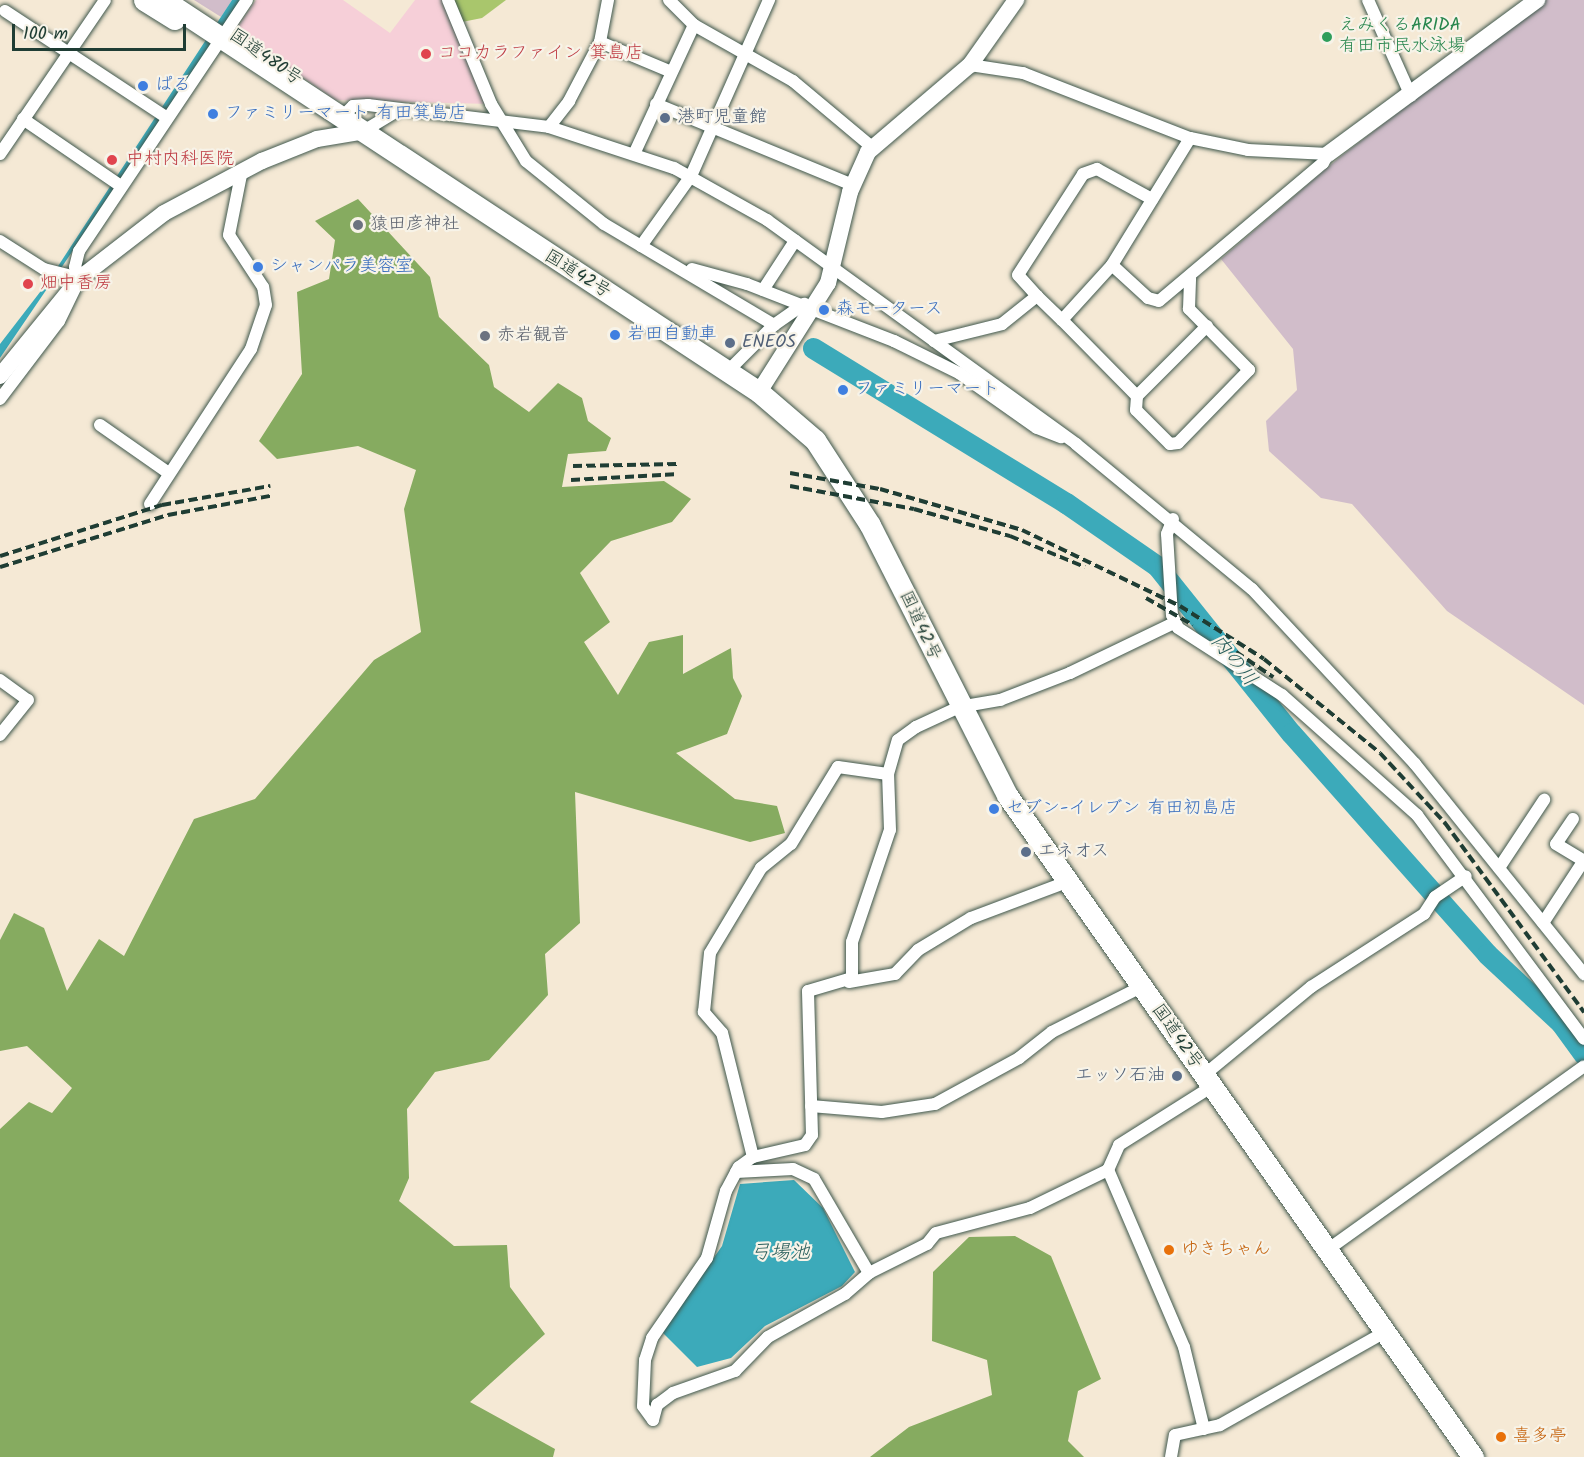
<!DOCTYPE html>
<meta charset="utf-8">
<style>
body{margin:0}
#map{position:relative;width:1584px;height:1457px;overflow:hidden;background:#f5e9d5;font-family:Kalam,"Klee One",sans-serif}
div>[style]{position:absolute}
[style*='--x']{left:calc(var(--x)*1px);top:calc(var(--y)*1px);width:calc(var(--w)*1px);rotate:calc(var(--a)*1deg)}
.built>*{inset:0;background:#f6cfd8}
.industrial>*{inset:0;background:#d1bdca}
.green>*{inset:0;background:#a9c66c}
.forest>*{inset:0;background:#86ab60}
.water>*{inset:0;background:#3caaba}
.river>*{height:21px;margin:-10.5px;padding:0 10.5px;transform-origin:10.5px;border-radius:10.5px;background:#3caaba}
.roads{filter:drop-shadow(0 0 2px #3f574c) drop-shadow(0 0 2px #3f574c)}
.street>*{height:12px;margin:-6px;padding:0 6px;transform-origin:6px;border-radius:6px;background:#fff}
.secondary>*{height:16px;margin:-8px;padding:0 8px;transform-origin:8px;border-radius:8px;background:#fff}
.highway>*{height:21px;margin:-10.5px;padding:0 10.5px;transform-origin:10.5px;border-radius:10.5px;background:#fff}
.rail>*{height:4px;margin-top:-2px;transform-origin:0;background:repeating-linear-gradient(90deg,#1f3d34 0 9px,transparent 0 13.5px)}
.dots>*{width:16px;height:16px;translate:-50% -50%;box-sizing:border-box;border:3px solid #f7f3e8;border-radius:50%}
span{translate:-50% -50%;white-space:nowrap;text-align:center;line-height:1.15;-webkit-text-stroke:4.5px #f7f3e8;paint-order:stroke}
.leisure-label{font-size:18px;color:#27864d}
.left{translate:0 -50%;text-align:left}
.health-label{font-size:18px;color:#be3a42}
.street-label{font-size:18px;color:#1f3d34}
.shop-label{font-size:18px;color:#366cbe}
.service-label{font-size:18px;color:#4e5e75}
.right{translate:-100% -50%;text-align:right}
.worship-label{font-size:18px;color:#5b616d}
.food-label{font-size:18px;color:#c56008}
.water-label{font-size:20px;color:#285e5c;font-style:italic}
.scale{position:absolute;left:12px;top:24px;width:174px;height:27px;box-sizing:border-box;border:3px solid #1f3d34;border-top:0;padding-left:8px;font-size:18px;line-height:21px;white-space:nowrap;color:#1f3d34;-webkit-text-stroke:4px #f7f3e8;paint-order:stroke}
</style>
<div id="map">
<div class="built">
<div style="clip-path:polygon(256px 0,343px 0,390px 33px,415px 0,448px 0,491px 104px,335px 100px,235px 30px)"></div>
</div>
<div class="industrial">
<div style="clip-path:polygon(194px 0,232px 0,221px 17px)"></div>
<div style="clip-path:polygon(1546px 0,1584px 0,1584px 705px,1447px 611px,1352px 504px,1321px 498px,1269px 451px,1266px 421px,1297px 390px,1293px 349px,1221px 259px,1340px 157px)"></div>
</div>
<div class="green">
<div style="clip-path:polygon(454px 0,506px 0,482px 18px,462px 22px)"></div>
</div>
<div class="forest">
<div style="clip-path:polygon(358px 199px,430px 277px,439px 317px,489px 365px,494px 387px,529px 412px,558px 383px,582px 398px,588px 421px,611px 438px,606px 451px,568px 454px,562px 487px,664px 481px,691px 499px,672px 522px,611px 541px,580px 573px,610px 622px,584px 642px,618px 695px,649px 642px,683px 635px,683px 674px,731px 648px,733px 678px,742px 696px,727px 734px,676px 753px,735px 799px,777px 806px,785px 833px,750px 842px,575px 792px,580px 923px,545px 954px,548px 995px,489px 1060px,435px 1072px,407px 1109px,409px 1178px,399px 1201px,454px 1246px,507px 1245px,510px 1287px,545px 1334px,470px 1402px,555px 1449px,553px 1457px,0 1457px,0 1129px,29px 1102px,52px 1113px,72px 1088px,27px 1046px,0 1051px,0 940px,14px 913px,44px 928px,67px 991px,99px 939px,124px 956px,194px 819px,255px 799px,374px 660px,421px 632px,404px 509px,416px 470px,358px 446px,277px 459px,259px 441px,302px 374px,297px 292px,329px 279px,335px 240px,315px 221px)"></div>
<div style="clip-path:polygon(1015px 1236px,1051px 1256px,1101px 1379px,1078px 1391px,1068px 1441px,1084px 1457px,870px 1457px,909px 1427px,992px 1395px,987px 1360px,932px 1341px,933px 1272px,969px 1237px)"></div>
</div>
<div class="water">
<div style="clip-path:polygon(232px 0,243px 0,0 358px,0 344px,47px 283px)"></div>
<div style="clip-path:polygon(794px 1180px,823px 1208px,855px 1272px,842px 1286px,765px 1326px,731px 1358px,697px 1367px,662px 1332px,722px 1246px,740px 1184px)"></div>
</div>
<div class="river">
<div style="--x:813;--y:348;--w:297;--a:31.5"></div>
<div style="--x:1066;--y:503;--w:111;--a:34.7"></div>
<div style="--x:1157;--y:566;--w:214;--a:51.3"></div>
<div style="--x:1291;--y:733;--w:295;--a:48.4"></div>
<div style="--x:1487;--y:954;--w:101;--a:43"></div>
<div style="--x:1561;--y:1023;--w:39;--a:54"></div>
</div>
<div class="roads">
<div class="street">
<div style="--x:448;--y:0;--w:113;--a:67.5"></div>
<div style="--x:491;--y:104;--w:67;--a:58.4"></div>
<div style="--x:526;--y:161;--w:100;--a:38.9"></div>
<div style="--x:604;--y:224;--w:198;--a:30.7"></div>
<div style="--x:669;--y:0;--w:35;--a:45"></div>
<div style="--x:694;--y:25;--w:114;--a:29.5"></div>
<div style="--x:793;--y:81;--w:103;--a:39.9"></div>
<div style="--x:1368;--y:0;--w:105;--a:65.9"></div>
<div style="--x:5;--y:11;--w:194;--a:33.4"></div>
<div style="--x:600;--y:42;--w:75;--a:22.8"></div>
<div style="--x:970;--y:65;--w:54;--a:8.6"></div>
<div style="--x:1023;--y:73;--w:179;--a:21.3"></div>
<div style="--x:1190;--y:138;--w:59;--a:11.7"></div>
<div style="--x:1248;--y:150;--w:80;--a:2.9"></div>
<div style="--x:656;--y:104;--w:213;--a:22.4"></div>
<div style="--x:341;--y:118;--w:17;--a:-45"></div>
<div style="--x:353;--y:106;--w:15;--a:-4"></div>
<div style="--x:368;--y:105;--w:182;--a:6.9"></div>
<div style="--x:549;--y:127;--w:132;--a:18.2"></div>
<div style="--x:674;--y:168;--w:107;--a:29.2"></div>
<div style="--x:767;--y:220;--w:382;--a:35.9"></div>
<div style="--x:1076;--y:444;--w:228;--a:39.5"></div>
<div style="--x:1252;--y:589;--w:239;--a:47"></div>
<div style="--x:1415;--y:764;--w:270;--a:51.2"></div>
<div style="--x:23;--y:119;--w:119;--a:34.4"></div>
<div style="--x:549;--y:127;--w:33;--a:-52"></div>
<div style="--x:569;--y:101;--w:67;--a:-62.3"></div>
<div style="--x:600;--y:42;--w:43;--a:-79.2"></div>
<div style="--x:362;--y:132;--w:41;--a:-31"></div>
<div style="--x:635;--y:152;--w:140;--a:-65.1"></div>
<div style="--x:0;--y:154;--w:186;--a:-55.7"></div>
<div style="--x:0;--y:241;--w:52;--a:32.5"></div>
<div style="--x:44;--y:269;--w:37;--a:14"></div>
<div style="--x:641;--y:246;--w:86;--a:-54.5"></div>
<div style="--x:691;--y:176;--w:193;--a:-66.1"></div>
<div style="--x:1112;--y:265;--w:149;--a:-58.4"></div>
<div style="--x:692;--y:269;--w:57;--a:15.3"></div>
<div style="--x:747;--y:284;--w:158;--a:21.2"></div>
<div style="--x:894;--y:341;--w:72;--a:26.2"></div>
<div style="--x:959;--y:373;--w:95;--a:35.2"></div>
<div style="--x:1037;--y:428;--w:26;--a:21"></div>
<div style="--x:763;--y:290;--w:59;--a:-56.9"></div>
<div style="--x:1037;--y:296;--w:28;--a:-132"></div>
<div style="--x:1018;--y:275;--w:120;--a:-57.2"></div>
<div style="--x:1083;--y:174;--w:15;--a:-20"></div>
<div style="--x:1097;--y:169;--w:63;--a:28.6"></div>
<div style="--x:1062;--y:320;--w:107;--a:45.4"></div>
<div style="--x:1137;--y:396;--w:14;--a:94"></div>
<div style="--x:1136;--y:410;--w:48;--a:45"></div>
<div style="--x:1170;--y:444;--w:8;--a:-7"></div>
<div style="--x:1178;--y:443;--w:102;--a:-45.8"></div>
<div style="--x:1249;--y:370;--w:86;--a:-134.5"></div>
<div style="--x:1189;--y:309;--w:31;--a:-88"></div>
<div style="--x:934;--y:341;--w:70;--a:-14"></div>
<div style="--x:1002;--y:324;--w:45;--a:-38.7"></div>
<div style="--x:1037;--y:296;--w:35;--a:44"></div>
<div style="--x:1062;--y:320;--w:74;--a:-47.7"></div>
<div style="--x:1112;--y:265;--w:49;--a:42.5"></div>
<div style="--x:1148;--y:298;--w:11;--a:15"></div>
<div style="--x:1159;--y:301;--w:214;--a:-40.1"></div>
<div style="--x:1323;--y:163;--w:10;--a:-61"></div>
<div style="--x:727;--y:372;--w:66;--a:-45"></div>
<div style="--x:774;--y:325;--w:37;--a:-35"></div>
<div style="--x:1137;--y:396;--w:99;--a:-45"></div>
<div style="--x:0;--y:399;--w:98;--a:-52.9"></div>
<div style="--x:59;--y:321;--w:48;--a:-64"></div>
<div style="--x:80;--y:278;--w:12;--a:-114"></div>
<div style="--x:75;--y:267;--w:16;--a:-76"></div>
<div style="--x:79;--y:251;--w:302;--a:-56.2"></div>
<div style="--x:100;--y:425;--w:82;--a:35"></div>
<div style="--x:150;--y:504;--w:185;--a:-56.9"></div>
<div style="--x:251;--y:349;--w:46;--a:-71.2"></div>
<div style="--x:266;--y:305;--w:18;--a:-99"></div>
<div style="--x:263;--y:287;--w:62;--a:-123.2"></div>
<div style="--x:229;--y:235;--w:66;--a:-78.7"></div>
<div style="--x:1173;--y:519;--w:16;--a:112"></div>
<div style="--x:1167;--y:534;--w:81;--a:86.5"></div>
<div style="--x:1172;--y:615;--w:14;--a:65"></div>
<div style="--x:1178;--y:628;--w:124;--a:32.8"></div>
<div style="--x:1282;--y:695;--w:181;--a:41.6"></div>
<div style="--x:1417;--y:815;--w:279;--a:53.3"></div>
<div style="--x:0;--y:680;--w:34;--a:36"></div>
<div style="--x:28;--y:700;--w:45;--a:128.7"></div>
<div style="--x:1573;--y:819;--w:30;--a:124"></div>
<div style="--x:1556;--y:844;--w:33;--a:31"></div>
<div style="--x:1499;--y:868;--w:82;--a:-56.5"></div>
<div style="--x:1543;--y:923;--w:75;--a:-56.9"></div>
<div style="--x:849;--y:982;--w:47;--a:-9.9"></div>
<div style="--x:895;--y:974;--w:33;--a:-46"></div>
<div style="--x:918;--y:950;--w:62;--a:-31.1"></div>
<div style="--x:971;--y:918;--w:103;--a:-20.6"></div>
<div style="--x:1204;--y:1075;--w:139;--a:-39.4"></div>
<div style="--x:1311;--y:987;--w:135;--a:-32.9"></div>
<div style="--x:1424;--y:914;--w:20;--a:-57"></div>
<div style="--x:1435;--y:897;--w:37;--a:-34"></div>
<div style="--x:811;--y:1106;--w:71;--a:4.8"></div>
<div style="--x:882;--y:1112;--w:54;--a:-8.6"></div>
<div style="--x:935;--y:1104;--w:96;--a:-28.7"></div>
<div style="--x:1019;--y:1058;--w:42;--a:-38.2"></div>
<div style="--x:1052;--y:1032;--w:100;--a:-26.8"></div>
<div style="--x:753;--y:1157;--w:53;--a:-13"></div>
<div style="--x:805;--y:1145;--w:12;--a:-55"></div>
<div style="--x:812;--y:1135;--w:144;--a:-91.6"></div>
<div style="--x:808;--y:991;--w:46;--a:-16.5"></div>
<div style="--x:852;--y:978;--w:36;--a:-90"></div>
<div style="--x:852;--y:942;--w:118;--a:-71.3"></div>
<div style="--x:890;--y:830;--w:56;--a:-92"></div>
<div style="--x:736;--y:1172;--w:57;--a:-3"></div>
<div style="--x:793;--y:1169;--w:23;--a:25"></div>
<div style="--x:814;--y:1179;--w:109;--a:59.7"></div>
<div style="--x:1326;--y:1251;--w:317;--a:-35.6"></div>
<div style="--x:653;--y:1420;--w:17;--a:-126"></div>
<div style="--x:643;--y:1406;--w:46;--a:-87.5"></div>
<div style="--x:645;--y:1360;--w:23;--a:-72"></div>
<div style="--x:652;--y:1338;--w:97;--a:-55.5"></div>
<div style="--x:707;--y:1258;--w:70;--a:-74.2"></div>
<div style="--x:726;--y:1191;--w:27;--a:-62"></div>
<div style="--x:739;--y:1167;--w:17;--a:-36"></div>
<div style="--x:753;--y:1157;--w:128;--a:-104"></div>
<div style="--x:722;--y:1033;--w:28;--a:-131"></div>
<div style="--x:704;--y:1012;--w:59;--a:-84.2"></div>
<div style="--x:710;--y:953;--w:99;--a:-59"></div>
<div style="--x:761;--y:868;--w:38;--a:-39"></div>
<div style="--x:791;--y:844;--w:90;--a:-58.6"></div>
<div style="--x:838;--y:767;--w:50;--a:8"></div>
<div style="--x:888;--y:774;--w:35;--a:-74"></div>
<div style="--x:898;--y:740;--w:22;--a:-36"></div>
<div style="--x:916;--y:727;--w:47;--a:-24.9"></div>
<div style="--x:959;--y:707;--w:42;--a:-9.7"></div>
<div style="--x:1000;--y:700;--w:75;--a:-21.1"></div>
<div style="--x:1070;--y:673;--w:115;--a:-25.7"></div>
<div style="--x:653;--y:1420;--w:16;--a:-75"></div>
<div style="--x:657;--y:1405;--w:20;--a:-37"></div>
<div style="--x:673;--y:1393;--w:66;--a:-19.5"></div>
<div style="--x:735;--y:1371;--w:47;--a:-45.9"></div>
<div style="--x:768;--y:1337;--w:88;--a:-29.2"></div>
<div style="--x:845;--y:1294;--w:32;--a:-41"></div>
<div style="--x:869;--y:1273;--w:65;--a:-26.6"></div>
<div style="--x:927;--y:1244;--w:14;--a:-51"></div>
<div style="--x:936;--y:1233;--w:97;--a:-14.9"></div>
<div style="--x:1030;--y:1208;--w:87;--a:-26"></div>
<div style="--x:1204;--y:1429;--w:84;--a:-103.7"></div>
<div style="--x:1184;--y:1347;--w:193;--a:-113.2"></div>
<div style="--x:1108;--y:1170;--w:27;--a:-66"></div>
<div style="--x:1119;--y:1145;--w:109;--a:-32.2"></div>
<div style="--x:1171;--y:1457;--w:22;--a:-80"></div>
<div style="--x:1175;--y:1435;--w:46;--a:-12.5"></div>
<div style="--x:1220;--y:1425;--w:189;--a:-29.4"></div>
</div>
<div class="secondary">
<div style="--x:1328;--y:154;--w:260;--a:-36.4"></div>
<div style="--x:0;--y:376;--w:127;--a:-50.8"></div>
<div style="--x:80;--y:278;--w:106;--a:-37.7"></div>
<div style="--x:164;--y:213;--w:111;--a:-28"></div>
<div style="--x:262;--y:161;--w:59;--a:-21.8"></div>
<div style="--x:317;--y:139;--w:44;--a:-9.2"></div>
<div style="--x:759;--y:392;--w:129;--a:-57.7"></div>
<div style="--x:828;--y:283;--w:94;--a:-76.4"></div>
<div style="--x:850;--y:192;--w:44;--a:-65.8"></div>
<div style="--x:868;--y:152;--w:134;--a:-40.5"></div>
<div style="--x:970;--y:65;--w:80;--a:-54.7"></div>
</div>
<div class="highway">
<div style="--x:144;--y:0;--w:36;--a:32"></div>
<div style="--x:164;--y:0;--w:713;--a:33.38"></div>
<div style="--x:759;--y:392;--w:74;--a:40.6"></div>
<div style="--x:815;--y:440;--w:101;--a:57.1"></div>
<div style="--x:870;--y:525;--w:303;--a:63.1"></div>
<div style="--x:1007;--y:795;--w:810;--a:54.86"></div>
</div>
</div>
<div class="rail">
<div style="--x:573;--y:466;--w:104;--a:-1.1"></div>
<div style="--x:790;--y:473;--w:91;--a:10.1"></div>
<div style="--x:880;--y:489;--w:148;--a:16.1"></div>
<div style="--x:1022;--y:530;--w:175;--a:25.7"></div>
<div style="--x:1180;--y:606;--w:99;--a:32.2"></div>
<div style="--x:1264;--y:659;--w:149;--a:39"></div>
<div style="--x:1380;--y:753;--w:96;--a:47.1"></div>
<div style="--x:1445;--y:823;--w:235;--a:53.7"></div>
<div style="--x:571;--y:480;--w:108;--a:-3.2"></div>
<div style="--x:790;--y:486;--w:126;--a:10.5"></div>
<div style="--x:914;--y:509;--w:100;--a:15.7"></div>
<div style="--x:1010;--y:536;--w:81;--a:22.5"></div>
<div style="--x:0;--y:556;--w:170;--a:-17.5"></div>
<div style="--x:162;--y:505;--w:110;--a:-10"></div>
<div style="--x:0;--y:567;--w:176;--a:-17.2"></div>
<div style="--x:168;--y:515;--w:104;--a:-10.6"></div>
<div style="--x:1146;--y:598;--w:54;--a:29.9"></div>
<div style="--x:1236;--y:652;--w:45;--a:34"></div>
</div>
<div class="dots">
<div style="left:1327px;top:37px;background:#2e9e5b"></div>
<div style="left:426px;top:54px;background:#e0444e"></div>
<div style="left:143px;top:86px;background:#3f7fe0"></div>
<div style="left:213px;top:114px;background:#3f7fe0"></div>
<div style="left:665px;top:118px;background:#5c6f8a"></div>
<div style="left:112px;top:160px;background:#e0444e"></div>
<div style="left:358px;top:225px;background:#6b7280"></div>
<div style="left:258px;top:267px;background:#3f7fe0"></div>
<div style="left:28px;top:284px;background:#e0444e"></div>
<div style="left:824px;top:310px;background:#3f7fe0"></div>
<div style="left:615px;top:335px;background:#3f7fe0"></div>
<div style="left:485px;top:336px;background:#6b7280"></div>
<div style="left:730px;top:343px;background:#5c6f8a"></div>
<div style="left:843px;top:390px;background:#3f7fe0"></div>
<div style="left:994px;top:809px;background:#3f7fe0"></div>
<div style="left:1026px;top:852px;background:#5c6f8a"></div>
<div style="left:1177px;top:1076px;background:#5c6f8a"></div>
<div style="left:1169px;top:1250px;background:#e8710a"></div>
<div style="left:1501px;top:1437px;background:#e8710a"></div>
</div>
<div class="leisure-label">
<span class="left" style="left:1339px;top:37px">えみくるARIDA<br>有田市民水泳場</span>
</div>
<div class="health-label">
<span class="left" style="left:438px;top:54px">ココカラファイン 箕島店</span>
<span class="left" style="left:126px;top:160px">中村内科医院</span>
<span class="left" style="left:40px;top:284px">畑中香房</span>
</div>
<div class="street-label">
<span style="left:265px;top:58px;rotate:35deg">国道480号</span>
<span style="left:577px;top:275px;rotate:32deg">国道42号</span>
<span style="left:919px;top:626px;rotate:65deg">国道42号</span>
<span style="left:1176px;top:1037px;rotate:55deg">国道42号</span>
</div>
<div class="shop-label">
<span class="left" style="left:155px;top:86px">ぱる</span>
<span class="left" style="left:225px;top:114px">ファミリーマート 有田箕島店</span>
<span class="left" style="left:270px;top:267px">シャンパラ美容室</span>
<span class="left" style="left:836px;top:310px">森モータース</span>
<span class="left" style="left:627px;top:335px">岩田自動車</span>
<span class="left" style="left:855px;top:390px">ファミリーマート</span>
<span class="left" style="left:1006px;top:809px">セブン-イレブン 有田初島店</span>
</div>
<div class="service-label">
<span class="left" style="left:677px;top:118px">港町児童館</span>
<span class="left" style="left:742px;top:343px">ENEOS</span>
<span class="left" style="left:1038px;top:852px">エネオス</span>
<span class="right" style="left:1165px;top:1076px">エッソ石油</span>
</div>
<div class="worship-label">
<span class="left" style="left:370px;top:225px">猿田彦神社</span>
<span class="left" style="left:497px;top:336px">赤岩観音</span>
</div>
<div class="food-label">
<span class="left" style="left:1181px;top:1250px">ゆきちゃん</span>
<span class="left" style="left:1513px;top:1437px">喜多亭</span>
</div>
<div class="water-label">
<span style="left:1233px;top:661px;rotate:51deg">内の川</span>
<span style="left:780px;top:1253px">弓場池</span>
</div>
<div class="scale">100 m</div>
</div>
